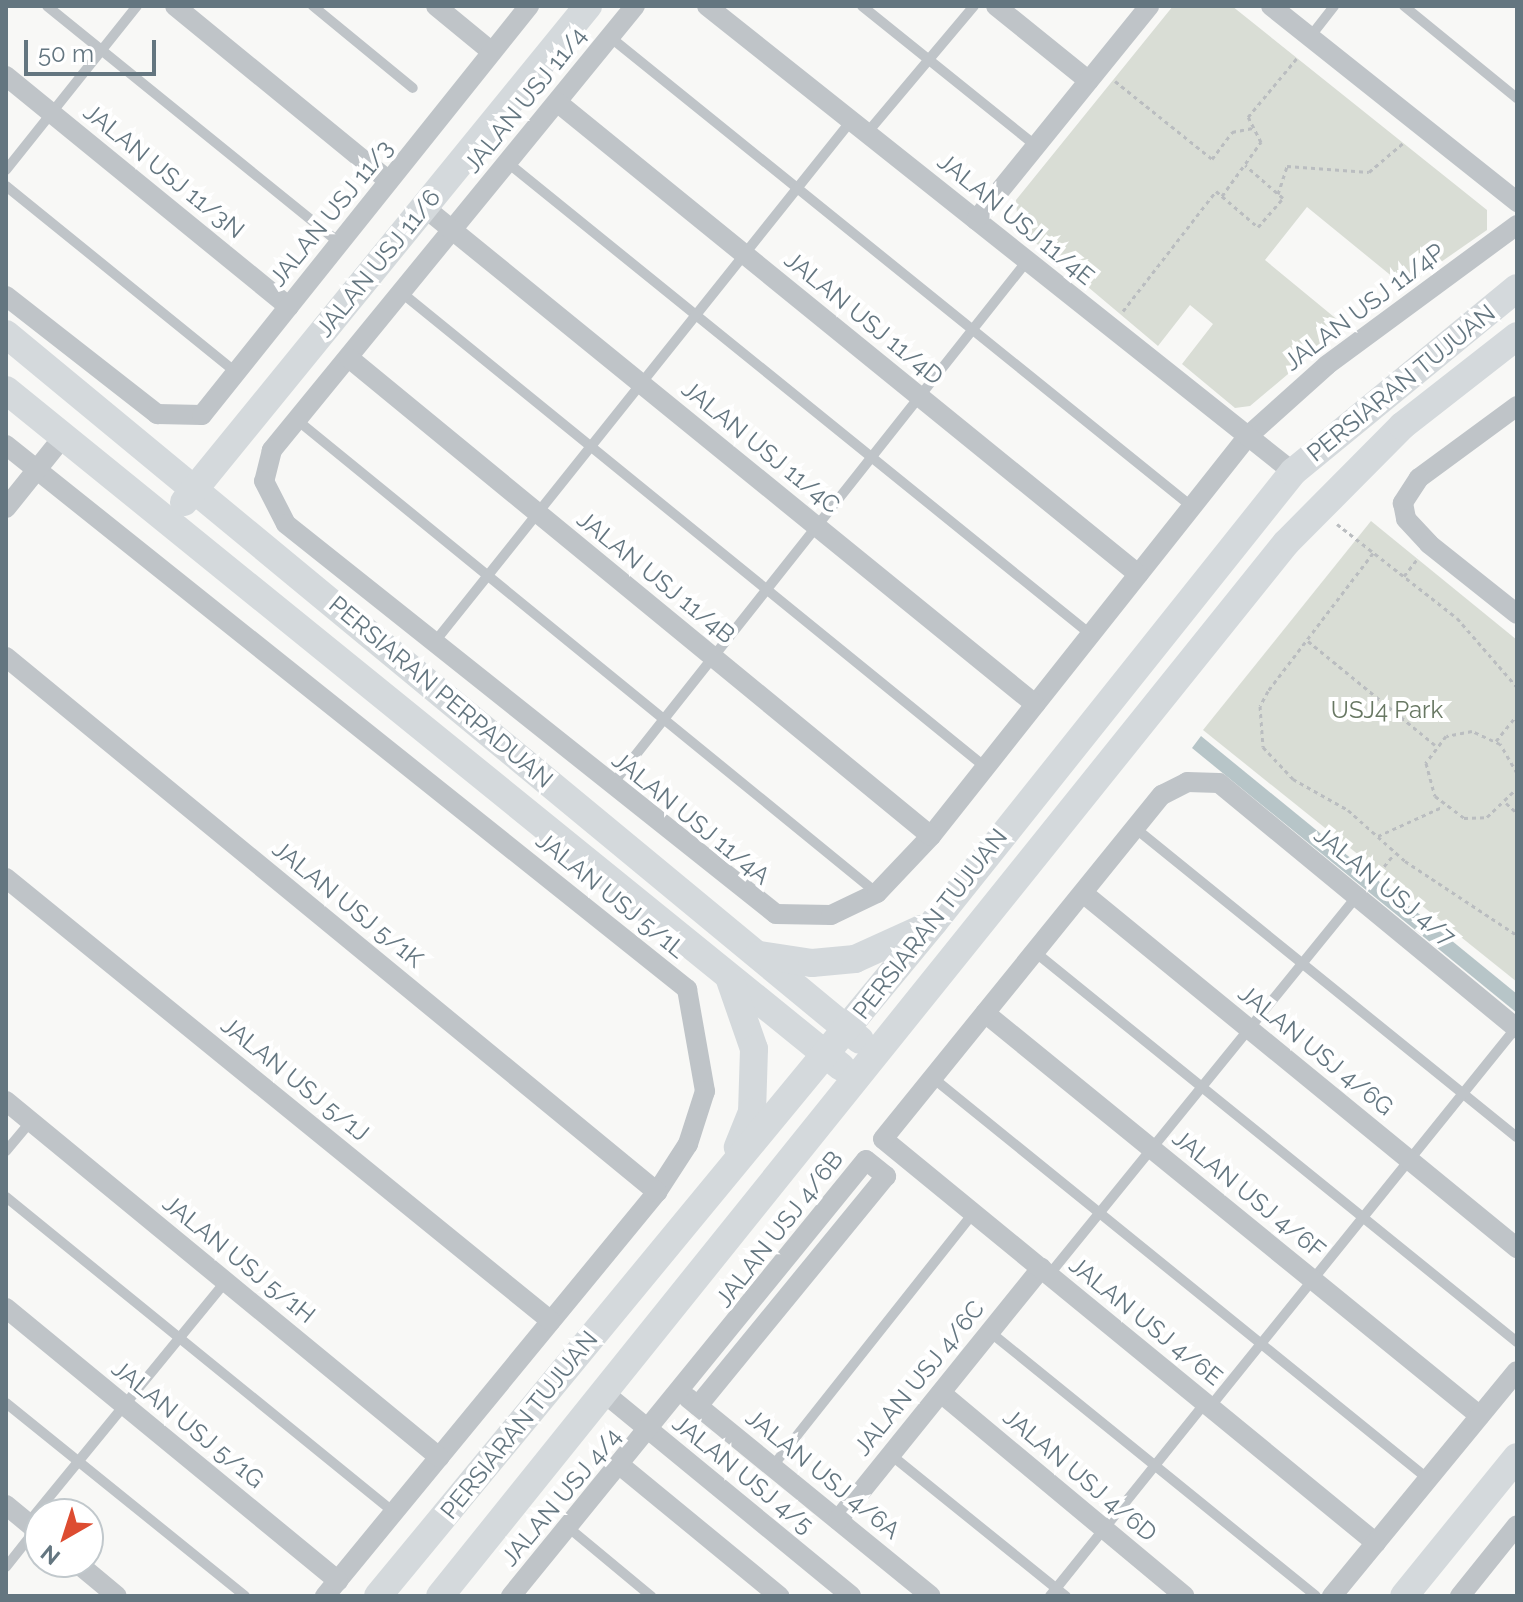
<!DOCTYPE html>
<style>
body{margin:0}
#map{position:relative;width:1523px;height:1602px;overflow:hidden;background:#f8f8f6;font-family:Raleway,sans-serif}
div>[style]{position:absolute}
[style*='--x']{left:calc(var(--x)*1px);top:calc(var(--y)*1px);width:calc(var(--w)*1px);rotate:calc(var(--a)*1deg)}
.green>*{inset:0;background:#d9ddd5}
.water>*{inset:0;background:#b7c5c8}
.path>*{height:3px;margin-top:-1.5px;transform-origin:0;background:repeating-linear-gradient(90deg,#babdc0 0 4px,transparent 0 8px)}
.lane>*{height:10px;margin:-5px;padding:0 5px;transform-origin:5px;border-radius:5px;background:#bfc4c8}
.street>*{height:20px;margin:-10px;padding:0 10px;transform-origin:10px;border-radius:10px;background:#bfc4c8}
.secondary>*{height:28px;margin:-14px;padding:0 14px;transform-origin:14px;border-radius:14px;background:#d4d9dc}
span{translate:-50% -50%;white-space:nowrap;text-align:center;line-height:1.15;-webkit-text-stroke:8px #fff;paint-order:stroke}
.street-label{font-size:24px;color:#647680}
.park-label{font-size:24px;color:#687863}
.frame{position:absolute;inset:0;border:8px solid #647680;pointer-events:none}
.north{position:absolute;left:24px;top:1498px;width:80px;height:80px;box-sizing:border-box;background:#fff;border:2px solid #c1c8cc;border-radius:50%;rotate:219deg;font-size:22px;font-weight:700;line-height:32px;text-align:center;color:#647680}
.north::after{content:'';display:block;margin:auto;width:28px;height:36px;background:#dd4c31;clip-path:polygon(50% 0,100% 100%,50% 72%,0 100%)}
.scale{position:absolute;left:24px;top:40px;width:132px;height:36px;box-sizing:border-box;border:4px solid #647680;border-top:0;padding-left:10px;font-size:24px;line-height:28px;white-space:nowrap;color:#647680;-webkit-text-stroke:6px #fff;paint-order:stroke}
</style>
<div id="map">
<div class="green">
<div style="clip-path:polygon(1173px 6px,1232px 6px,1487px 210px,1487px 230px,1405px 287px,1307px 207px,1265px 260px,1345px 326px,1250px 406px,1235px 408px,1182px 364px,1213px 324px,1190px 305px,1158px 346px,1018px 228px,1016px 200px)"></div>
<div style="clip-path:polygon(1371px 521px,1517px 640px,1517px 982px,1203px 730px)"></div>
</div>
<div class="water">
<div style="clip-path:polygon(1201px 736px,1517px 994px,1517px 1013px,1192px 748px)"></div>
</div>
<div class="path">
<div style="--x:1115;--y:81;--w:124;--a:38.8"></div>
<div style="--x:1212;--y:159;--w:34;--a:-53"></div>
<div style="--x:1232;--y:132;--w:21;--a:-11"></div>
<div style="--x:1278;--y:194;--w:29;--a:-72"></div>
<div style="--x:1287;--y:166;--w:82;--a:4.2"></div>
<div style="--x:1369;--y:172;--w:45;--a:-40.5"></div>
<div style="--x:1222;--y:196;--w:67;--a:-54.2"></div>
<div style="--x:1261;--y:142;--w:28;--a:-117"></div>
<div style="--x:1248;--y:117;--w:77;--a:-50.3"></div>
<div style="--x:1123;--y:311;--w:152;--a:-52.2"></div>
<div style="--x:1216;--y:191;--w:55;--a:40.6"></div>
<div style="--x:1258;--y:227;--w:38;--a:-49"></div>
<div style="--x:1283;--y:198;--w:50;--a:-139"></div>
<div style="--x:1337;--y:524;--w:152;--a:38.1"></div>
<div style="--x:1457;--y:618;--w:91;--a:49"></div>
<div style="--x:1373;--y:553;--w:173;--a:127.3"></div>
<div style="--x:1268;--y:691;--w:17;--a:118"></div>
<div style="--x:1260;--y:706;--w:41;--a:85.8"></div>
<div style="--x:1263;--y:747;--w:44;--a:46.8"></div>
<div style="--x:1293;--y:779;--w:63;--a:29.4"></div>
<div style="--x:1348;--y:810;--w:76;--a:41.8"></div>
<div style="--x:1405;--y:861;--w:134;--a:33.5"></div>
<div style="--x:1404;--y:576;--w:24;--a:-52"></div>
<div style="--x:1308;--y:641;--w:164;--a:39.3"></div>
<div style="--x:1496;--y:741;--w:33;--a:-51"></div>
<div style="--x:1517;--y:773;--w:34;--a:-120"></div>
<div style="--x:1500;--y:744;--w:31;--a:-155"></div>
<div style="--x:1472;--y:731;--w:26;--a:169"></div>
<div style="--x:1446;--y:736;--w:34;--a:127"></div>
<div style="--x:1426;--y:763;--w:34;--a:75"></div>
<div style="--x:1435;--y:796;--w:36;--a:37"></div>
<div style="--x:1464;--y:818;--w:23;--a:-2"></div>
<div style="--x:1487;--y:817;--w:42;--a:-44"></div>
<div style="--x:1506;--y:803;--w:15;--a:42"></div>
<div style="--x:1378;--y:836;--w:70;--a:-24.4"></div>
<div style="--x:1369;--y:885;--w:40;--a:-51"></div>
</div>
<div class="lane">
<div style="--x:47;--y:6;--w:377;--a:39"></div>
<div style="--x:313;--y:6;--w:129;--a:39.4"></div>
<div style="--x:862;--y:6;--w:223;--a:38.8"></div>
<div style="--x:1404;--y:6;--w:146;--a:39.2"></div>
<div style="--x:610;--y:37;--w:747;--a:38.91"></div>
<div style="--x:1310;--y:37;--w:39;--a:-52"></div>
<div style="--x:867;--y:133;--w:166;--a:-49.9"></div>
<div style="--x:508;--y:163;--w:749;--a:38.98"></div>
<div style="--x:6;--y:170;--w:210;--a:-51.4"></div>
<div style="--x:6;--y:186;--w:296;--a:39"></div>
<div style="--x:402;--y:293;--w:751;--a:39.11"></div>
<div style="--x:297;--y:420;--w:748;--a:39.2"></div>
<div style="--x:433;--y:644;--w:670;--a:-51.37"></div>
<div style="--x:611;--y:786;--w:670;--a:-51.61"></div>
<div style="--x:1135;--y:828;--w:491;--a:39"></div>
<div style="--x:1035;--y:952;--w:620;--a:38.98"></div>
<div style="--x:933;--y:1078;--w:637;--a:39.01"></div>
<div style="--x:6;--y:1151;--w:39;--a:-50"></div>
<div style="--x:6;--y:1197;--w:500;--a:39.1"></div>
<div style="--x:1049;--y:1275;--w:488;--a:-50.9"></div>
<div style="--x:990;--y:1332;--w:419;--a:39"></div>
<div style="--x:6;--y:1403;--w:307;--a:38.9"></div>
<div style="--x:1210;--y:1407;--w:487;--a:-51.1"></div>
<div style="--x:891;--y:1455;--w:225;--a:38.9"></div>
<div style="--x:772;--y:1467;--w:324;--a:-51.6"></div>
<div style="--x:28;--y:1523;--w:313;--a:-50.7"></div>
<div style="--x:569;--y:1528;--w:107;--a:39.7"></div>
<div style="--x:6;--y:1567;--w:48;--a:-51.7"></div>
<div style="--x:1050;--y:1596;--w:248;--a:-51.2"></div>
</div>
<div class="street">
<div style="--x:175;--y:6;--w:276;--a:39.3"></div>
<div style="--x:436;--y:6;--w:72;--a:39.4"></div>
<div style="--x:635;--y:6;--w:574;--a:129.27"></div>
<div style="--x:272;--y:450;--w:32;--a:104"></div>
<div style="--x:264;--y:481;--w:48;--a:62.9"></div>
<div style="--x:286;--y:524;--w:626;--a:38.52"></div>
<div style="--x:776;--y:914;--w:55;--a:1"></div>
<div style="--x:831;--y:915;--w:51;--a:-25.6"></div>
<div style="--x:877;--y:893;--w:79;--a:-46.5"></div>
<div style="--x:931;--y:836;--w:510;--a:-51.6"></div>
<div style="--x:1248;--y:436;--w:106;--a:-41.9"></div>
<div style="--x:1327;--y:365;--w:236;--a:-36.4"></div>
<div style="--x:707;--y:6;--w:749;--a:38.49"></div>
<div style="--x:996;--y:6;--w:119;--a:38.9"></div>
<div style="--x:1271;--y:6;--w:315;--a:38.5"></div>
<div style="--x:6;--y:76;--w:365;--a:39.2"></div>
<div style="--x:557;--y:102;--w:749;--a:39.09"></div>
<div style="--x:424;--y:207;--w:788;--a:39.13"></div>
<div style="--x:976;--y:220;--w:275;--a:-51"></div>
<div style="--x:6;--y:296;--w:192;--a:38"></div>
<div style="--x:157;--y:414;--w:45;--a:1.3"></div>
<div style="--x:202;--y:415;--w:524;--a:-51.36"></div>
<div style="--x:349;--y:358;--w:753;--a:39.4"></div>
<div style="--x:1517;--y:406;--w:122;--a:143.7"></div>
<div style="--x:1419;--y:478;--w:30;--a:123"></div>
<div style="--x:1403;--y:503;--w:16;--a:79"></div>
<div style="--x:1406;--y:519;--w:34;--a:47"></div>
<div style="--x:1429;--y:544;--w:112;--a:38.5"></div>
<div style="--x:6;--y:445;--w:872;--a:38.62"></div>
<div style="--x:687;--y:989;--w:104;--a:80"></div>
<div style="--x:705;--y:1091;--w:56;--a:107.8"></div>
<div style="--x:688;--y:1144;--w:57;--a:122.9"></div>
<div style="--x:657;--y:1192;--w:523;--a:129.41"></div>
<div style="--x:6;--y:508;--w:91;--a:-51.2"></div>
<div style="--x:6;--y:657;--w:843;--a:39.41"></div>
<div style="--x:6;--y:878;--w:702;--a:39.11"></div>
<div style="--x:1083;--y:893;--w:561;--a:39.28"></div>
<div style="--x:985;--y:1013;--w:638;--a:39.15"></div>
<div style="--x:6;--y:1101;--w:561;--a:39.43"></div>
<div style="--x:6;--y:1308;--w:430;--a:39.4"></div>
<div style="--x:603;--y:1392;--w:321;--a:39.4"></div>
<div style="--x:941;--y:1393;--w:317;--a:39.8"></div>
<div style="--x:688;--y:1398;--w:313;--a:39.2"></div>
<div style="--x:621;--y:1466;--w:205;--a:39.4"></div>
<div style="--x:6;--y:1505;--w:44;--a:39.5"></div>
<div style="--x:838;--y:1520;--w:324;--a:-51.1"></div>
<div style="--x:1376;--y:1543;--w:637;--a:-140.67"></div>
<div style="--x:883;--y:1139;--w:443;--a:-51"></div>
<div style="--x:1162;--y:795;--w:28;--a:-27"></div>
<div style="--x:1187;--y:782;--w:32;--a:2"></div>
<div style="--x:1219;--y:783;--w:386;--a:39.5"></div>
<div style="--x:76;--y:1562;--w:53;--a:39.7"></div>
<div style="--x:511;--y:1596;--w:562;--a:-50.85"></div>
<div style="--x:866;--y:1160;--w:26;--a:39"></div>
<div style="--x:886;--y:1176;--w:297;--a:129.3"></div>
<div style="--x:1332;--y:1596;--w:291;--a:-50.6"></div>
<div style="--x:1460;--y:1596;--w:91;--a:-51.2"></div>
</div>
<div class="secondary">
<div style="--x:6;--y:334;--w:1108;--a:39.58"></div>
<div style="--x:6;--y:390;--w:1075;--a:39.03"></div>
<div style="--x:184;--y:502;--w:640;--a:-50.84"></div>
<div style="--x:759;--y:955;--w:54;--a:8.6"></div>
<div style="--x:812;--y:963;--w:43;--a:-5.3"></div>
<div style="--x:855;--y:959;--w:72;--a:-24.4"></div>
<div style="--x:730;--y:980;--w:73;--a:70.8"></div>
<div style="--x:754;--y:1049;--w:63;--a:91.8"></div>
<div style="--x:752;--y:1112;--w:38;--a:112"></div>
<div style="--x:378;--y:1596;--w:874;--a:-50.48"></div>
<div style="--x:934;--y:922;--w:576;--a:-51.42"></div>
<div style="--x:1293;--y:472;--w:290;--a:-39.4"></div>
<div style="--x:440;--y:1596;--w:1351;--a:-51.22"></div>
<div style="--x:1286;--y:543;--w:165;--a:-45.2"></div>
<div style="--x:1402;--y:426;--w:146;--a:-38"></div>
<div style="--x:1404;--y:1596;--w:179;--a:-50.9"></div>
</div>
<div class="street-label">
<span style="left:525px;top:100px;rotate:-51deg">JALAN USJ 11/4</span>
<span style="left:164px;top:171px;rotate:39deg">JALAN USJ 11/3N</span>
<span style="left:331px;top:213px;rotate:-51deg">JALAN USJ 11/3</span>
<span style="left:1016px;top:219px;rotate:39deg">JALAN USJ 11/4E</span>
<span style="left:378px;top:263px;rotate:-51deg">JALAN USJ 11/6</span>
<span style="left:1364px;top:307px;rotate:-37deg">JALAN USJ 11/4P</span>
<span style="left:864px;top:318px;rotate:39deg">JALAN USJ 11/4D</span>
<span style="left:1401px;top:383px;rotate:-39deg">PERSIARAN TUJUAN</span>
<span style="left:761px;top:447px;rotate:39deg">JALAN USJ 11/4C</span>
<span style="left:656px;top:577px;rotate:39deg">JALAN USJ 11/4B</span>
<span style="left:441px;top:692px;rotate:40deg">PERSIARAN PERPADUAN</span>
<span style="left:691px;top:818px;rotate:39deg">JALAN USJ 11/4A</span>
<span style="left:1385px;top:886px;rotate:39deg">JALAN USJ 4/7</span>
<span style="left:611px;top:895px;rotate:39deg">JALAN USJ 5/1L</span>
<span style="left:348px;top:904px;rotate:39deg">JALAN USJ 5/1K</span>
<span style="left:930px;top:924px;rotate:-52deg">PERSIARAN TUJUAN</span>
<span style="left:1316px;top:1050px;rotate:39deg">JALAN USJ 4/6G</span>
<span style="left:295px;top:1079px;rotate:39deg">JALAN USJ 5/1J</span>
<span style="left:1249px;top:1194px;rotate:39deg">JALAN USJ 4/6F</span>
<span style="left:779px;top:1229px;rotate:-52deg">JALAN USJ 4/6B</span>
<span style="left:239px;top:1259px;rotate:39deg">JALAN USJ 5/1H</span>
<span style="left:1146px;top:1321px;rotate:39deg">JALAN USJ 4/6E</span>
<span style="left:919px;top:1378px;rotate:-51deg">JALAN USJ 4/6C</span>
<span style="left:188px;top:1424px;rotate:39deg">JALAN USJ 5/1G</span>
<span style="left:519px;top:1425px;rotate:-51deg">PERSIARAN TUJUAN</span>
<span style="left:743px;top:1474px;rotate:39deg">JALAN USJ 4/5</span>
<span style="left:823px;top:1474px;rotate:39deg">JALAN USJ 4/6A</span>
<span style="left:1080px;top:1475px;rotate:40deg">JALAN USJ 4/6D</span>
<span style="left:561px;top:1497px;rotate:-50deg">JALAN USJ 4/4</span>
</div>
<div class="park-label">
<span style="left:1387px;top:710px">USJ4 Park</span>
</div>
<div class="frame"></div>
<div class="north">N</div>
<div class="scale">50 m</div>
</div>
